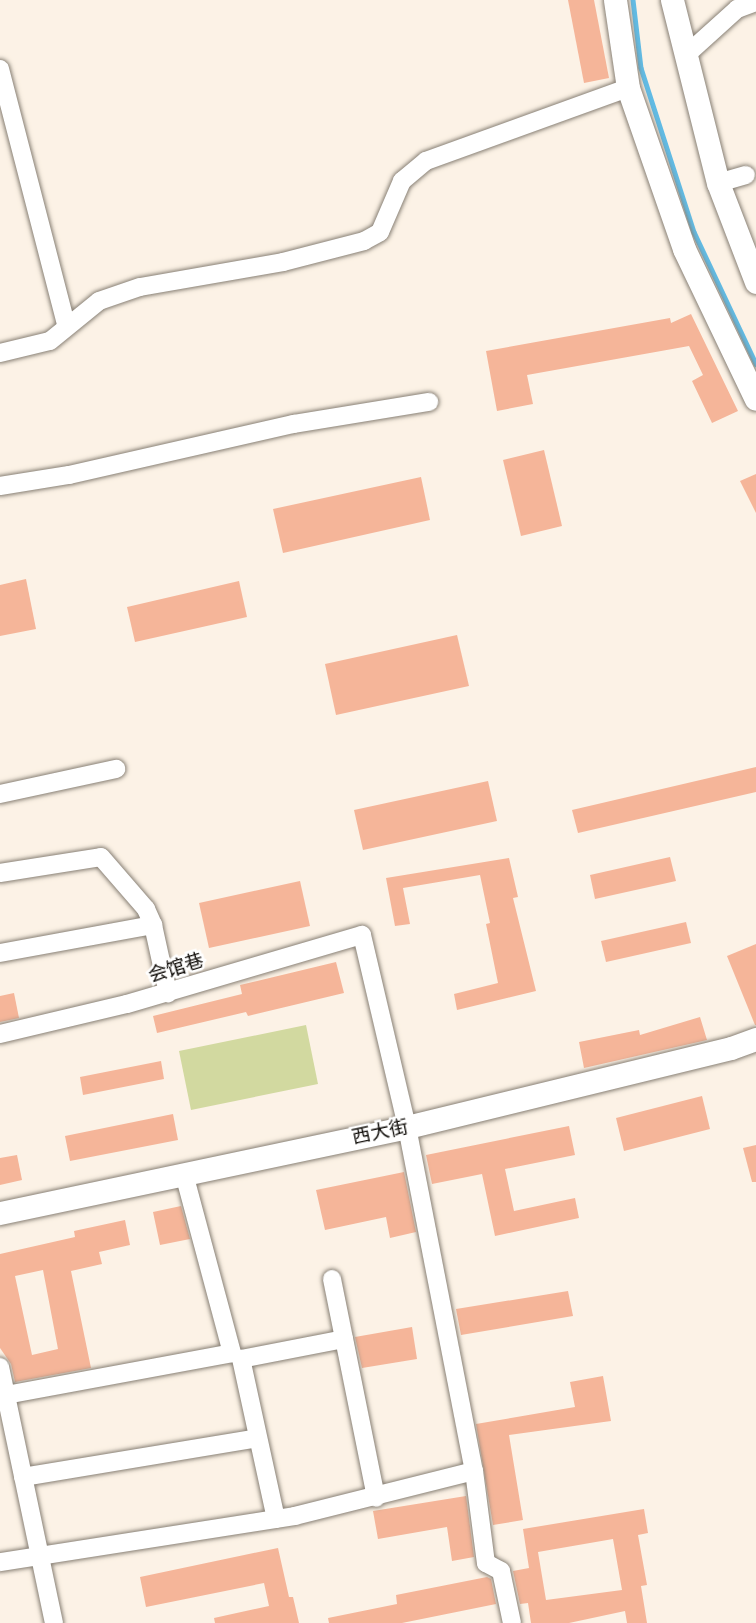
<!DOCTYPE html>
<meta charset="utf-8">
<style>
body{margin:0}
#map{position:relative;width:756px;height:1623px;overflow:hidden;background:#fcf2e6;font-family:"Times New Roman","Noto Sans SC",serif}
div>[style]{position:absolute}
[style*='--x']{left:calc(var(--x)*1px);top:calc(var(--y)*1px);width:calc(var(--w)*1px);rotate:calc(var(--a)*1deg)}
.green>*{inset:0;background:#d2d9a0}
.stream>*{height:4.5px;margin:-2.25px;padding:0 2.25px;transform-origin:2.25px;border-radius:2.25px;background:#61bbe5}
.building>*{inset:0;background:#f5b599}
.roads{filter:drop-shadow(0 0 2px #888075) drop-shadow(0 0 2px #888075)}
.minor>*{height:18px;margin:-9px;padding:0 9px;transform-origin:9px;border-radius:9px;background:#fff}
.major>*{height:23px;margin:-11.5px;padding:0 11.5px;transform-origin:11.5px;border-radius:11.5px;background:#fff}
span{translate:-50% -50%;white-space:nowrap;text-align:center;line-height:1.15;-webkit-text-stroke:5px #fff;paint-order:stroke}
.street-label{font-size:19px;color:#110e0a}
</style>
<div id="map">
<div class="green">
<div style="clip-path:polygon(306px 1025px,318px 1084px,191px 1110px,179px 1051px)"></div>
</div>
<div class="stream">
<div style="--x:633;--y:0;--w:68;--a:83.3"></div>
<div style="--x:641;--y:68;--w:172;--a:72.1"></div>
<div style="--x:694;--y:232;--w:146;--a:64.8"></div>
</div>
<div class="building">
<div style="clip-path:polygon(568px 0,594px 0,609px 78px,584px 83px)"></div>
<div style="clip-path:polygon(691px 314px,738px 411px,712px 423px,692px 381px,703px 375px,689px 346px,527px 375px,533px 404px,497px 411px,486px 351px,670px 318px,671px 323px)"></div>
<div style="clip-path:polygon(544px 450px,562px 526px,521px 536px,503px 460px)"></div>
<div style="clip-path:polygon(756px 474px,756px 513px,740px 481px)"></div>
<div style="clip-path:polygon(421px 477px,430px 520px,283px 553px,273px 509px)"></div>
<div style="clip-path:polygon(26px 579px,36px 629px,0 636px,0 585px)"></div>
<div style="clip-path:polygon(239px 581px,247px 617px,135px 642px,127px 607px)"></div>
<div style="clip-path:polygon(457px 635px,469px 686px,336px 715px,325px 664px)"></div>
<div style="clip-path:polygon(756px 767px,756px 792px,578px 833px,572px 810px)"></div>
<div style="clip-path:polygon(488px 781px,497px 821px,363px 850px,354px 810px)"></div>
<div style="clip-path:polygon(670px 857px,676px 881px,595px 899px,590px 875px)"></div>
<div style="clip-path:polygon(509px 858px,518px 897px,513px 898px,536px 991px,457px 1010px,454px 994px,498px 983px,486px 924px,490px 923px,480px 875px,403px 888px,410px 924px,395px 926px,386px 878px)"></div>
<div style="clip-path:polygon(300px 881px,310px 926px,209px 948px,199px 903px)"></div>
<div style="clip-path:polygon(686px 922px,691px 943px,606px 962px,601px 941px)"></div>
<div style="clip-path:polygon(756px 944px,756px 1025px,755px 1025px,727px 956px)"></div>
<div style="clip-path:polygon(336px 962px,344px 993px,248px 1016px,246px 1012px,157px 1033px,153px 1016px,242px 994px,240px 985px)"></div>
<div style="clip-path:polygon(14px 993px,19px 1018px,0 1022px,0 996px)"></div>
<div style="clip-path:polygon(700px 1017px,707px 1040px,584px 1068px,579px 1042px,639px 1030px,640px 1035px)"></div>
<div style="clip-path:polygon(161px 1061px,164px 1079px,83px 1095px,80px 1077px)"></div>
<div style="clip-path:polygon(702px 1096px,710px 1129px,624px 1151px,616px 1118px)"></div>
<div style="clip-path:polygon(173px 1114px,178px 1140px,70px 1161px,65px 1136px)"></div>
<div style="clip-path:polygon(569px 1126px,575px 1155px,505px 1169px,514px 1211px,575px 1198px,579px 1218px,495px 1236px,482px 1174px,432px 1184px,426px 1155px)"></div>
<div style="clip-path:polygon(756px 1145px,756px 1182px,752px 1182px,743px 1148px)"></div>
<div style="clip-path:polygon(17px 1155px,22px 1180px,0 1185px,0 1158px)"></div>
<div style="clip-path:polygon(404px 1172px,416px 1232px,390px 1238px,386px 1217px,325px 1230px,316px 1190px)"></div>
<div style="clip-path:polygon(181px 1206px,190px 1239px,160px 1245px,153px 1212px)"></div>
<div style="clip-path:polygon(evenodd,125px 1220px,130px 1245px,99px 1252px,102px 1264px,71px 1271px,91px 1368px,15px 1382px,11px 1364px,0 1348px,0 1254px,75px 1237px,74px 1231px,125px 1220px,43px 1270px,58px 1349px,32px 1355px,15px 1276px,43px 1270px)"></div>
<div style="clip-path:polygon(568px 1291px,573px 1316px,461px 1335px,456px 1309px)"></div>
<div style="clip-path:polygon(412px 1327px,417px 1359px,362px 1368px,355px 1337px)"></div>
<div style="clip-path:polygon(603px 1376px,611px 1421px,509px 1435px,523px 1520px,493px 1525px,476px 1424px,575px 1407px,570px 1382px)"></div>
<div style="clip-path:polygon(466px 1496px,474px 1557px,452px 1561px,447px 1527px,378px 1539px,373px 1511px)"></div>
<div style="clip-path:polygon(evenodd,644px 1509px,648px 1533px,638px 1535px,647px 1585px,641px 1586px,647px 1623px,627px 1623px,625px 1611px,569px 1623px,531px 1623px,528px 1603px,520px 1604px,513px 1571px,529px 1568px,523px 1529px,644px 1509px,613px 1539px,622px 1590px,546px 1600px,538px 1552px,613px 1539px)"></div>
<div style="clip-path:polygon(278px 1548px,289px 1597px,293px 1597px,299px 1623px,215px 1623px,214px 1618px,269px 1606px,264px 1583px,146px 1607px,140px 1577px)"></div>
<div style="clip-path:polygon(487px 1577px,491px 1579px,496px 1604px,402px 1623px,329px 1623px,328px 1618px,397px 1604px,396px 1595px)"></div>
</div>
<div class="roads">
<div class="minor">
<div style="--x:685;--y:56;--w:70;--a:-42.1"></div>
<div style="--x:737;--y:9;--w:20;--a:-20"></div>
<div style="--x:0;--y:69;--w:264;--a:75.5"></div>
<div style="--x:718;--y:183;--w:29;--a:-16"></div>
<div style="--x:0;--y:353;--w:51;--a:-13.5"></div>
<div style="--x:50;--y:341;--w:63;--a:-39.2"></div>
<div style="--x:99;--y:301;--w:43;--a:-18.9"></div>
<div style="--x:140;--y:287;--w:145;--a:-9.9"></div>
<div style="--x:283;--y:262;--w:84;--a:-14.5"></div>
<div style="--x:364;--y:241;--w:18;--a:-29"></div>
<div style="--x:380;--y:232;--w:56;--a:-66.7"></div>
<div style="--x:402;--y:181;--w:31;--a:-40"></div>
<div style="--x:426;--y:161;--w:215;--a:-19.9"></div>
<div style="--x:0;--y:486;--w:70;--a:-9.1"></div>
<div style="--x:69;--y:475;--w:231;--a:-12.8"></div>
<div style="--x:294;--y:424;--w:137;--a:-9.3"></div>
<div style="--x:0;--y:794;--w:119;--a:-12.2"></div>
<div style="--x:0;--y:873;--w:102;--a:-9"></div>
<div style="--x:101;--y:857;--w:69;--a:49.1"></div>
<div style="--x:146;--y:909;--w:17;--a:66"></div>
<div style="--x:153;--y:925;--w:70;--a:77.6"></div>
<div style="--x:0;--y:953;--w:156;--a:-10.4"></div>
<div style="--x:0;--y:1034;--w:130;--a:-13.3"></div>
<div style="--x:127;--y:1004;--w:245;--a:-16.4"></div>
<div style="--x:362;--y:935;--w:197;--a:76.8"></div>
<div style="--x:407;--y:1127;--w:350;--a:79"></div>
<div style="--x:474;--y:1471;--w:185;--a:165.9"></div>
<div style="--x:295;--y:1516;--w:299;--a:171.1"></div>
<div style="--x:332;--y:1279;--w:223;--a:78.6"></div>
<div style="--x:0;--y:1367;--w:262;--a:78.1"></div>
<div style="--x:6;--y:1395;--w:230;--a:-10.5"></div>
<div style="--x:232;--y:1353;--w:185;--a:-105"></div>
<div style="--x:474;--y:1471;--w:93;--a:82.6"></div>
<div style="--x:486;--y:1563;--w:17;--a:28"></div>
<div style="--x:501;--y:1571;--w:53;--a:78.1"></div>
<div style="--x:23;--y:1477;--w:238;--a:-9.4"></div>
<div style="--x:276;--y:1519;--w:164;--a:-102.3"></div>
<div style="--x:241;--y:1359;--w:105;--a:-11"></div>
</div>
<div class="major">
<div style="--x:615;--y:0;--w:89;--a:81.6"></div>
<div style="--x:628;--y:88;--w:170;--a:70.8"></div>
<div style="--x:684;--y:249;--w:166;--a:64.4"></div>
<div style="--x:672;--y:0;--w:189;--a:75.9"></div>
<div style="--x:718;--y:183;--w:106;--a:69"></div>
<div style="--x:0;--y:1213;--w:416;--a:-11.9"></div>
<div style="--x:407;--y:1127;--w:333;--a:-13.7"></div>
<div style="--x:731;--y:1048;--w:27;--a:-20"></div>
</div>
</div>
<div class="street-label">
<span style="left:176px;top:968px;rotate:-17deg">会馆巷</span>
<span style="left:380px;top:1132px;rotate:-12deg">西大街</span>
</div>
</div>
